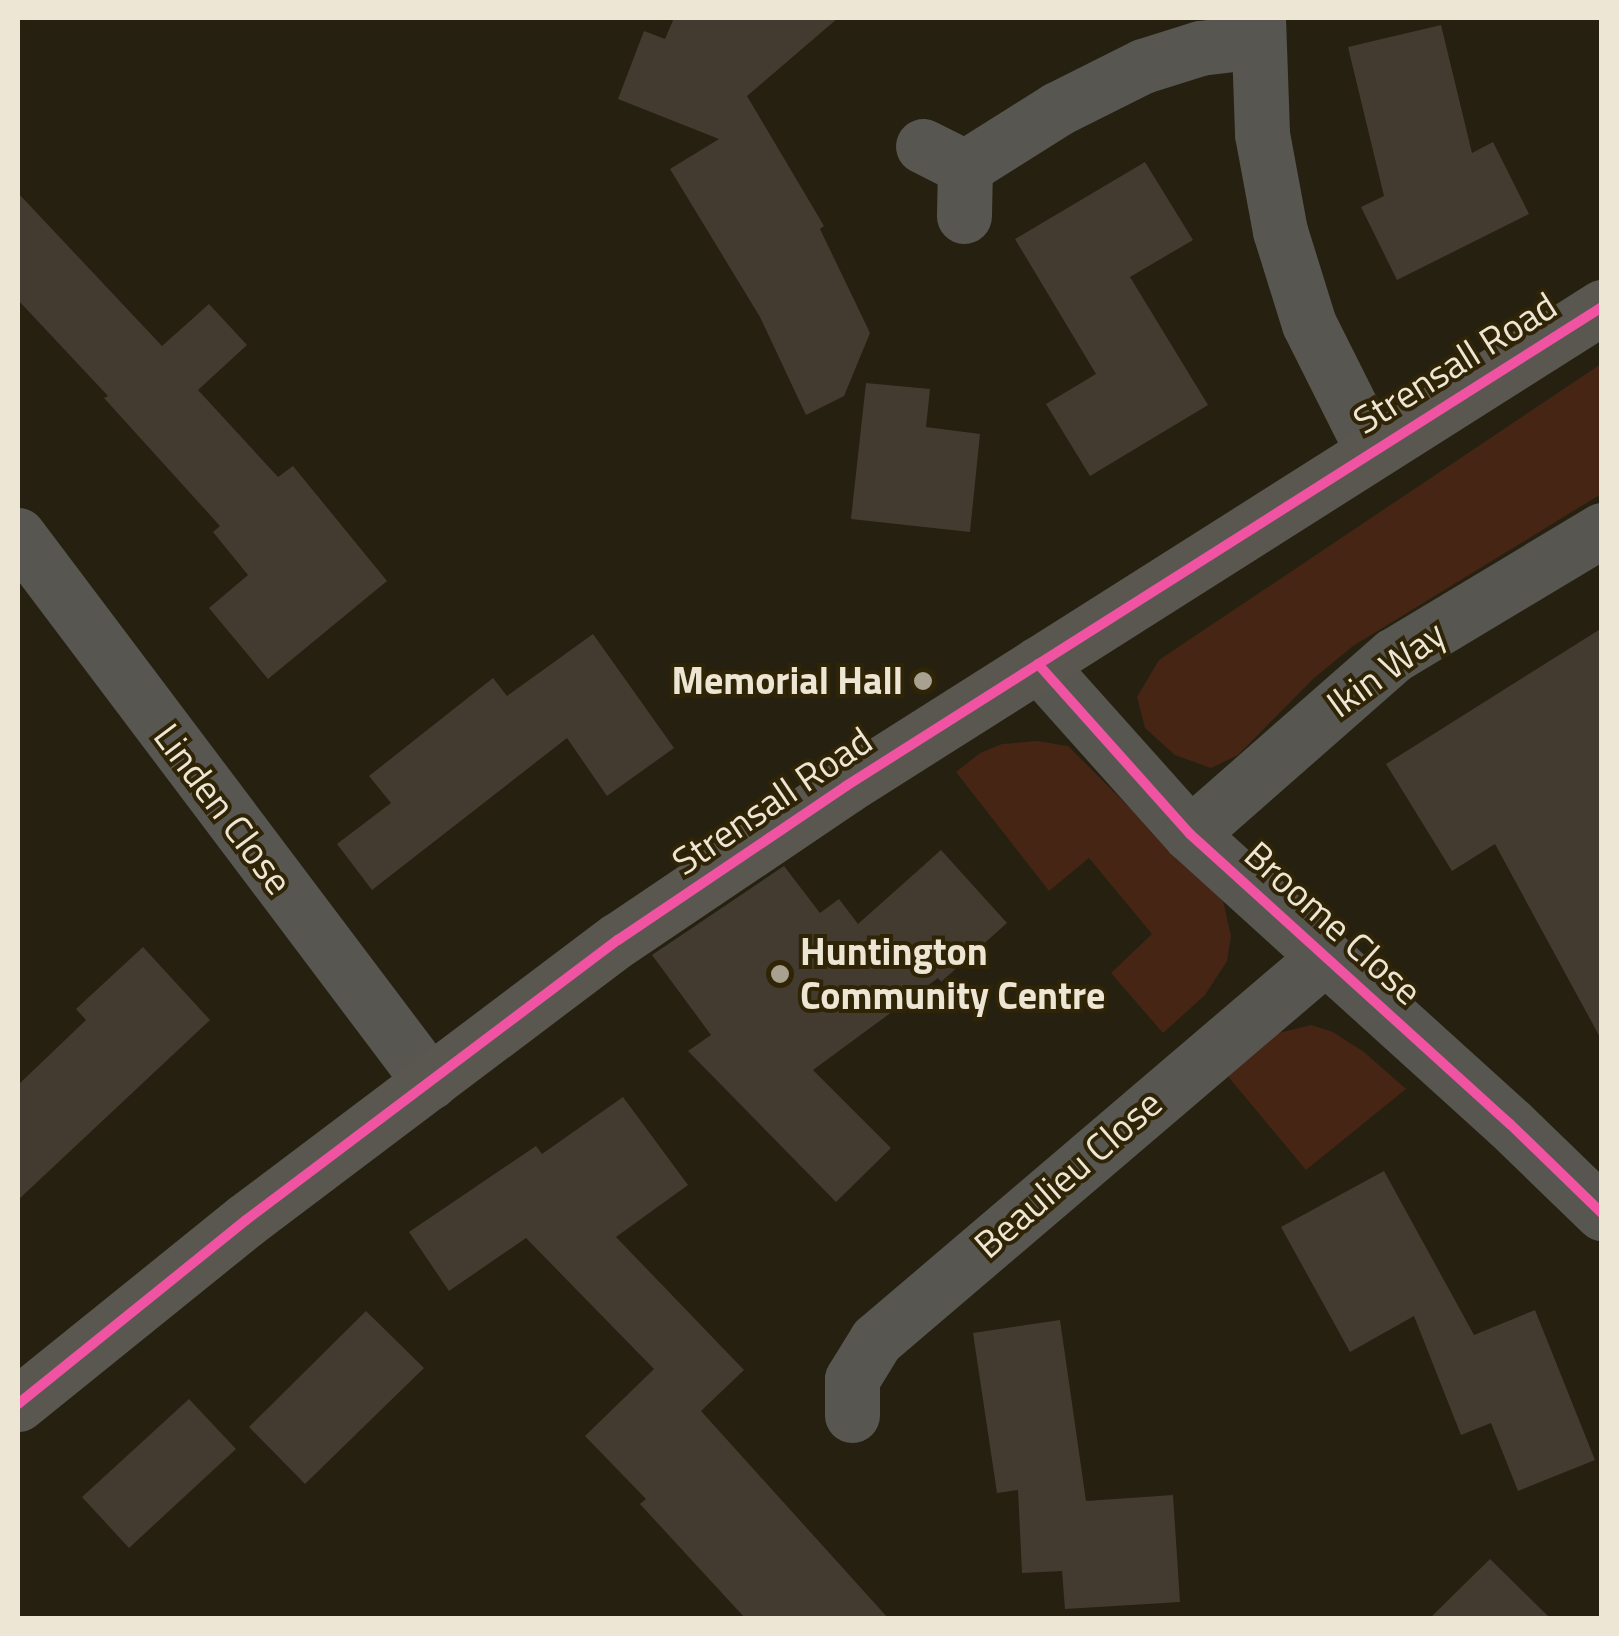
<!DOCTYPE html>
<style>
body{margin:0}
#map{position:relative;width:1619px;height:1636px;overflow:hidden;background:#262010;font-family:"Titillium Web",sans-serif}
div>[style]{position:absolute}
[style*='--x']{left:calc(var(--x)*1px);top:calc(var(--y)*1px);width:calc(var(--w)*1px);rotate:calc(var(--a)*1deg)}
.green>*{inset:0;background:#462514}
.building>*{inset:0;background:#433b2f}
.street>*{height:55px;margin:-27.5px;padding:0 27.5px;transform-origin:27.5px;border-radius:27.5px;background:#575651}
.secondary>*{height:55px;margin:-27.5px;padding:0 27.5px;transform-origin:27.5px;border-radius:27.5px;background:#595750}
.cycleway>*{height:10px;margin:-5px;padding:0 5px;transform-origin:5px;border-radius:5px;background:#f153a3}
.dots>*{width:28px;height:28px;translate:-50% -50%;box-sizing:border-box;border:5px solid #302406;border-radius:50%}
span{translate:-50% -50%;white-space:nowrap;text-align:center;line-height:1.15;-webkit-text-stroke:8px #302406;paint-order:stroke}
.street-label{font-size:38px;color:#eee6d5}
.poi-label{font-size:38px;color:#eee6d5;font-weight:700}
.right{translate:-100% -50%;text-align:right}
.left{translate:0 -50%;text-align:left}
.frame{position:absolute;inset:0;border:20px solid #eee6d5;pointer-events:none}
</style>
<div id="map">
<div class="green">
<div style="clip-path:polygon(1601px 364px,1601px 494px,1353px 646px,1313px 679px,1238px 755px,1211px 768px,1175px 755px,1145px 728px,1137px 697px,1159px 660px)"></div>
<div style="clip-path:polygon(1037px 741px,1068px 746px,1223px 901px,1231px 936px,1227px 961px,1205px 995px,1163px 1033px,1111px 973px,1152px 934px,1089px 858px,1049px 891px,956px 772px,980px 753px,1002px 744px)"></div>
<div style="clip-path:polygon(1311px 1025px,1333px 1032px,1364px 1052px,1406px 1089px,1306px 1170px,1226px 1074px,1271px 1035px)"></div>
</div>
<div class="building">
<div style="clip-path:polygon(674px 18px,838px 18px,747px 96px,824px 226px,820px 229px,870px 333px,844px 396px,806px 415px,760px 317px,670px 169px,719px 139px,618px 99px,644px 31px,665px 39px)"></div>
<div style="clip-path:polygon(1441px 25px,1472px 153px,1493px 142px,1529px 214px,1397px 280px,1361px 207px,1384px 196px,1348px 47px)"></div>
<div style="clip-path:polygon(1145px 162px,1193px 240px,1130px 277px,1208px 405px,1090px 476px,1046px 404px,1096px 374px,1015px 239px)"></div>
<div style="clip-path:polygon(18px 193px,162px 346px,209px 304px,247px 345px,198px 390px,278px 477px,293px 466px,387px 581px,268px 679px,209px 608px,248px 575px,213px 532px,220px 526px,104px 398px,108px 396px,18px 300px)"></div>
<div style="clip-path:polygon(866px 383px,930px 389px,926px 427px,980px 434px,970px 532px,851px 519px)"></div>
<div style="clip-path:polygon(1602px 628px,1602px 1041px,1495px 844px,1452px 871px,1386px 764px)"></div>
<div style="clip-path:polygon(593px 634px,674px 748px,607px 796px,567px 738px,372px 890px,337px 844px,391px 803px,369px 776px,493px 678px,507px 696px)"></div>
<div style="clip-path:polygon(941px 850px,1007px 923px,941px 982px,938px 978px,813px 1070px,891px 1148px,836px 1202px,688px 1051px,711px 1035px,652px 955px,784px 866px,820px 913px,839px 899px,858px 924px)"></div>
<div style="clip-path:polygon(143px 947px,210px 1020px,18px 1200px,18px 1085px,86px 1020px,76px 1009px)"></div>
<div style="clip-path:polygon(623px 1097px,688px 1185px,616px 1237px,744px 1370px,701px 1411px,888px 1618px,745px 1618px,640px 1504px,646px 1499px,585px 1436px,654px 1369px,526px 1238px,449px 1291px,409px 1232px,536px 1146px,542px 1154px)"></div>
<div style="clip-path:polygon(1384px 1171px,1474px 1335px,1535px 1310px,1595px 1460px,1518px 1491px,1491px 1423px,1461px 1435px,1414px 1316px,1350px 1352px,1281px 1227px)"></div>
<div style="clip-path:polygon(366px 1311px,424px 1368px,305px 1484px,249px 1427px)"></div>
<div style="clip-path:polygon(1060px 1320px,1086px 1501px,1173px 1495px,1180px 1602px,1065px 1609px,1062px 1571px,1022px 1573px,1018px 1490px,997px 1493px,973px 1333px)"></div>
<div style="clip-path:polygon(189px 1399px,236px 1449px,129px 1548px,82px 1497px)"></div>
<div style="clip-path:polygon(1490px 1559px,1550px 1618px,1430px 1618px)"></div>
</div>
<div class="street">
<div style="--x:1258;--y:18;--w:116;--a:88"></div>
<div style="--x:1262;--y:134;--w:99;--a:79.5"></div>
<div style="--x:1280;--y:231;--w:97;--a:72.7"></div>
<div style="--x:1309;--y:324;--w:141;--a:63.4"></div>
<div style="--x:923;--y:146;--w:47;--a:26.6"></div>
<div style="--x:965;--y:167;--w:49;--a:91.2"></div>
<div style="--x:965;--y:167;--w:109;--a:-32.2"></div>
<div style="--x:1057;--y:109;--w:96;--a:-26.6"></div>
<div style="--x:1143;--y:66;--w:60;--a:-17.5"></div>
<div style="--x:1200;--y:48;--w:58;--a:-6.9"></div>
<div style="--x:18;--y:535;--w:685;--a:53.01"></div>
<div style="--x:1038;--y:664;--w:228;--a:48.2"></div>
<div style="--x:1190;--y:834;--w:432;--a:42.2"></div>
<div style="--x:1510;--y:1124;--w:128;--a:44.1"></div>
<div style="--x:1190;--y:834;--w:271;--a:-41.3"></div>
<div style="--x:1394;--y:655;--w:243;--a:-31"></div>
<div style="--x:852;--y:1415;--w:36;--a:-90"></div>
<div style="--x:852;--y:1379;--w:46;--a:-58.4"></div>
<div style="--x:876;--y:1340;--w:590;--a:-40.46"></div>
</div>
<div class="secondary">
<div style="--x:18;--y:1404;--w:293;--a:-38.9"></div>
<div style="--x:246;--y:1220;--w:466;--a:-37"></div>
<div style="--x:618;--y:940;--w:275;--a:-34"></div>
<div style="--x:846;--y:786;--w:895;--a:-32.36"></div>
</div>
<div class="cycleway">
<div style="--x:1038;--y:664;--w:228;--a:48.2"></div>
<div style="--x:1190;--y:834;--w:432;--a:42.2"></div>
<div style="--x:1510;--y:1124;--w:128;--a:44.1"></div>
<div style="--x:18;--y:1404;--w:293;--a:-38.9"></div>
<div style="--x:246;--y:1220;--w:466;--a:-37"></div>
<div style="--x:618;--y:940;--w:275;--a:-34"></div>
<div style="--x:846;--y:786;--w:895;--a:-32.36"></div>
</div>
<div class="dots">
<div style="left:923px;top:681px;background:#a8a190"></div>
<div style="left:780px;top:974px;background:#a8a190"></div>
</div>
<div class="street-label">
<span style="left:1455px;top:363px;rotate:-32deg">Strensall Road</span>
<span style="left:1386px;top:669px;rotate:-36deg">Ikin Way</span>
<span style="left:772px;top:801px;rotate:-34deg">Strensall Road</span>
<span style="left:223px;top:809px;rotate:53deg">Linden Close</span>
<span style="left:1333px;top:923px;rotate:42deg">Broome Close</span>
<span style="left:1068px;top:1174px;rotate:-41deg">Beaulieu Close</span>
</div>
<div class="poi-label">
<span class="right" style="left:903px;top:681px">Memorial Hall</span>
<span class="left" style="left:800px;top:974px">Huntington<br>Community Centre</span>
</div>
<div class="frame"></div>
</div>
